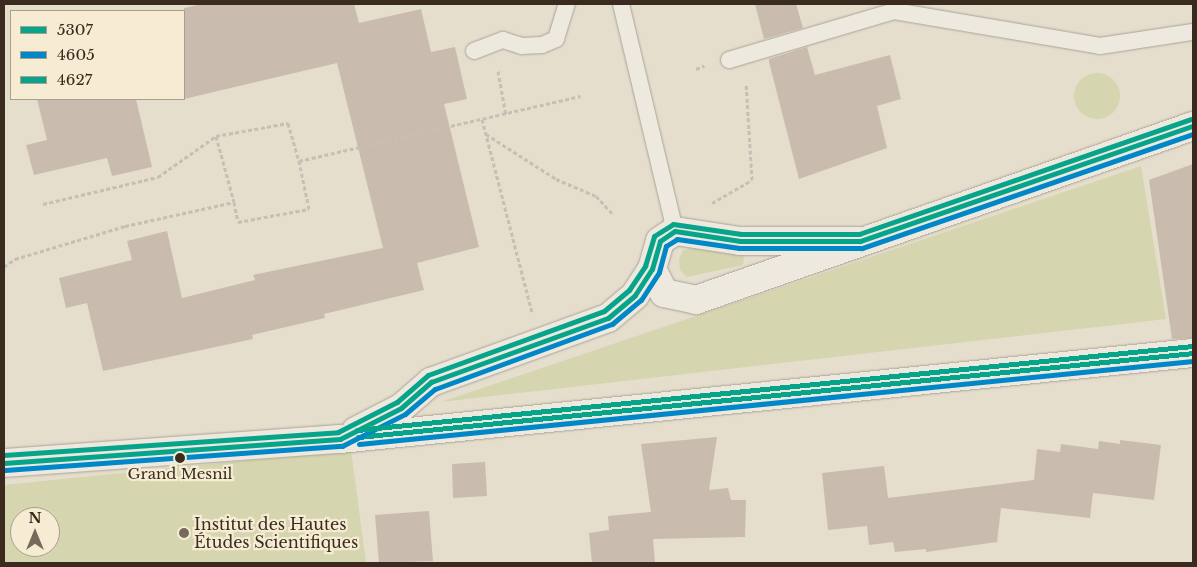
<!DOCTYPE html>
<meta charset="utf-8">
<style>
body{margin:0}
#map{position:relative;width:1197px;height:567px;overflow:hidden;background:#e5decd;font-family:"Libre Baskerville",serif}
div>[style]{position:absolute}
[style*='--x']{left:calc(var(--x)*1px);top:calc(var(--y)*1px);width:calc(var(--w)*1px);rotate:calc(var(--a)*1deg)}
.green>*{inset:0;background:#d5d5af}
.round{border-radius:50%}
.building>*{inset:0;background:#c9bcae}
.path>*{height:3px;margin-top:-1.5px;transform-origin:0;background:repeating-linear-gradient(90deg,#c6bfb6 0 4px,transparent 0 6.5px)}
.roads{filter:drop-shadow(0 0 1px #aaa396) drop-shadow(0 0 1px #aaa396)}
.lane>*{height:16px;margin:-8px;padding:0 8px;transform-origin:8px;border-radius:8px;background:#eee9df}
.secondary>*{height:28px;margin:-14px;padding:0 14px;transform-origin:14px;border-radius:14px;background:#eee9df}
.bus-1>*{height:5px;margin:-2.5px;padding:0 2.5px;transform-origin:2.5px;border-radius:2.5px;background:#06a58b}
.bus-2>*{height:5px;margin:-2.5px;padding:0 2.5px;transform-origin:2.5px;border-radius:2.5px;background:#0087c8}
.bus-3>*{height:5px;margin:-2.5px;padding:0 2.5px;transform-origin:2.5px;border-radius:2.5px;background:#06a48b}
.dots>*{width:14px;height:14px;translate:-50% -50%;box-sizing:border-box;border:2px solid #f6ecd3;border-radius:50%}
span{translate:-50% -50%;white-space:nowrap;text-align:center;line-height:1.15;-webkit-text-stroke:4.5px #f6ecd3;paint-order:stroke}
.bus-label{font-size:15px;color:#3a2b1e}
.poi-label{font-size:16px;color:#3a2b1e}
.left{translate:0 -50%;text-align:left}
.frame{position:absolute;inset:0;border:5px solid #3a2b1e;pointer-events:none}
.legend{position:absolute;left:10px;top:10px;width:175px;height:90px;box-sizing:border-box;background:#f6ecd3;border:1px solid #ab9f8b;margin:0;padding:6px 9px;list-style:none;font-size:15px;color:#3a2b1e}
.legend li{display:flex;align-items:center;gap:10px;height:25px}
.legend b{width:25px;border:1px solid #ab9f8b}
.north{position:absolute;left:10px;top:507px;width:50px;height:50px;box-sizing:border-box;background:#f6ecd3;border:1px solid #ab9f8b;border-radius:50%;rotate:0deg;font-size:14px;font-weight:700;line-height:20px;text-align:center;color:#3a2b1e}
.north::after{content:'';display:block;margin:auto;width:18px;height:22px;background:#766a5b;clip-path:polygon(50% 0,100% 100%,50% 72%,0 100%)}
</style>
<div id="map">
<div class="green">
<div class="round" style="left:1074px;top:73px;width:46px;height:46px"></div>
<div style="clip-path:polygon(1141px 166px,1166px 319px,441px 402px)"></div>
<div style="clip-path:polygon(696px 248px,738px 253px,744px 257px,743px 265px,687px 277px,680px 270px,679px 259px,683px 250px)"></div>
<div style="clip-path:polygon(evenodd,351px 450px,366px 563px,4px 563px,4px 485px,351px 450px,20px 517px,50px 517px,50px 547px,20px 547px,20px 517px)"></div>
</div>
<div class="building">
<div style="clip-path:polygon(202px 4px,354px 4px,359px 23px,421px 9px,431px 52px,455px 47px,467px 99px,444px 104px,479px 247px,417px 263px,424px 290px,324px 314px,325px 318px,252px 335px,253px 339px,103px 371px,87px 303px,66px 308px,59px 278px,132px 260px,127px 241px,167px 231px,182px 298px,255px 280px,253px 275px,383px 248px,337px 63px,184px 99px,184px 8px)"></div>
<div style="clip-path:polygon(755px 4px,796px 4px,803px 28px,764px 39px)"></div>
<div style="clip-path:polygon(807px 47px,815px 75px,890px 55px,901px 99px,877px 106px,887px 148px,799px 179px,769px 62px,769px 59px)"></div>
<div style="clip-path:polygon(37px 99px,136px 99px,152px 167px,112px 176px,107px 158px,34px 175px,26px 145px,47px 140px)"></div>
<div style="clip-path:polygon(1193px 164px,1193px 338px,1172px 339px,1149px 180px)"></div>
<div style="clip-path:polygon(717px 437px,709px 490px,728px 488px,731px 500px,746px 500px,745px 537px,653px 539px,655px 563px,592px 563px,589px 533px,609px 530px,608px 516px,651px 512px,641px 444px)"></div>
<div style="clip-path:polygon(1120px 440px,1161px 445px,1154px 500px,1093px 493px,1090px 518px,1001px 508px,997px 542px,926px 552px,926px 549px,895px 552px,893px 542px,869px 545px,867px 526px,828px 530px,822px 473px,884px 466px,888px 498px,1034px 480px,1037px 449px,1060px 452px,1061px 444px,1098px 449px,1099px 441px,1120px 444px)"></div>
<div style="clip-path:polygon(485px 462px,487px 496px,453px 498px,452px 464px)"></div>
<div style="clip-path:polygon(429px 511px,433px 561px,379px 563px,375px 515px)"></div>
</div>
<div class="path">
<div style="--x:696;--y:69;--w:9;--a:-21"></div>
<div style="--x:498;--y:71;--w:45;--a:79.7"></div>
<div style="--x:482;--y:119;--w:199;--a:75.5"></div>
<div style="--x:486;--y:134;--w:83;--a:32.7"></div>
<div style="--x:556;--y:179;--w:43;--a:23"></div>
<div style="--x:596;--y:196;--w:25;--a:47"></div>
<div style="--x:216;--y:136;--w:68;--a:74.7"></div>
<div style="--x:712;--y:203;--w:46;--a:-29.9"></div>
<div style="--x:752;--y:180;--w:97;--a:-93.5"></div>
<div style="--x:43;--y:204;--w:118;--a:-13.2"></div>
<div style="--x:158;--y:177;--w:71;--a:-35.3"></div>
<div style="--x:216;--y:136;--w:73;--a:-10.2"></div>
<div style="--x:288;--y:123;--w:40;--a:74"></div>
<div style="--x:4;--y:267;--w:14;--a:-36"></div>
<div style="--x:15;--y:259;--w:115;--a:-16.7"></div>
<div style="--x:125;--y:226;--w:112;--a:-12.4"></div>
<div style="--x:234;--y:202;--w:20;--a:79"></div>
<div style="--x:238;--y:222;--w:72;--a:-10.4"></div>
<div style="--x:309;--y:209;--w:49;--a:-101.8"></div>
<div style="--x:299;--y:161;--w:289;--a:-13"></div>
</div>
<div class="roads">
<div class="lane">
<div style="--x:621;--y:4;--w:233;--a:76.6"></div>
<div style="--x:474;--y:51;--w:31;--a:-21"></div>
<div style="--x:503;--y:40;--w:20;--a:18"></div>
<div style="--x:522;--y:46;--w:20;--a:-3"></div>
<div style="--x:542;--y:45;--w:15;--a:-23"></div>
<div style="--x:556;--y:39;--w:37;--a:-73"></div>
<div style="--x:729;--y:60;--w:172;--a:-16.5"></div>
<div style="--x:894;--y:11;--w:209;--a:9.6"></div>
<div style="--x:1100;--y:46;--w:94;--a:-8.6"></div>
</div>
<div class="secondary">
<div style="--x:652;--y:269;--w:27;--a:63"></div>
<div style="--x:664;--y:293;--w:33;--a:12"></div>
<div style="--x:696;--y:300;--w:527;--a:-19.3"></div>
<div style="--x:356;--y:431;--w:51;--a:-27.1"></div>
<div style="--x:401;--y:408;--w:40;--a:-41"></div>
<div style="--x:431;--y:382;--w:188;--a:-19.9"></div>
<div style="--x:608;--y:318;--w:35;--a:-40"></div>
<div style="--x:635;--y:295;--w:31;--a:-57"></div>
<div style="--x:652;--y:269;--w:29;--a:-74"></div>
<div style="--x:660;--y:241;--w:18;--a:-34"></div>
<div style="--x:675;--y:231;--w:66;--a:8.7"></div>
<div style="--x:740;--y:241;--w:120;--a:0"></div>
<div style="--x:4;--y:463;--w:337;--a:-4.1"></div>
<div style="--x:340;--y:439;--w:857;--a:-5.76"></div>
</div>
</div>
<div class="bus-1">
<div style="--x:358;--y:437;--w:839;--a:-5.74"></div>
<div style="--x:4;--y:463;--w:337;--a:-4.1"></div>
<div style="--x:340;--y:439;--w:68;--a:-26.9"></div>
<div style="--x:401;--y:408;--w:40;--a:-41"></div>
<div style="--x:431;--y:382;--w:188;--a:-19.9"></div>
<div style="--x:608;--y:318;--w:35;--a:-40"></div>
<div style="--x:635;--y:295;--w:31;--a:-57"></div>
<div style="--x:652;--y:269;--w:29;--a:-74"></div>
<div style="--x:660;--y:241;--w:18;--a:-34"></div>
<div style="--x:675;--y:231;--w:66;--a:8.7"></div>
<div style="--x:740;--y:241;--w:120;--a:0"></div>
<div style="--x:860;--y:241;--w:352;--a:-19.1"></div>
</div>
<div class="bus-2">
<div style="--x:359;--y:444;--w:838;--a:-5.68"></div>
<div style="--x:5;--y:470;--w:338;--a:-4.1"></div>
<div style="--x:342;--y:446;--w:71;--a:-26.9"></div>
<div style="--x:405;--y:414;--w:39;--a:-40"></div>
<div style="--x:435;--y:389;--w:189;--a:-20.2"></div>
<div style="--x:612;--y:324;--w:38;--a:-40"></div>
<div style="--x:641;--y:300;--w:33;--a:-57"></div>
<div style="--x:659;--y:272;--w:27;--a:-75"></div>
<div style="--x:666;--y:246;--w:13;--a:-32"></div>
<div style="--x:677;--y:239;--w:63;--a:8.3"></div>
<div style="--x:739;--y:248;--w:123;--a:0"></div>
<div style="--x:862;--y:248;--w:350;--a:-19"></div>
</div>
<div class="bus-3">
<div style="--x:357;--y:430;--w:839;--a:-5.74"></div>
<div style="--x:4;--y:455;--w:335;--a:-3.9"></div>
<div style="--x:338;--y:432;--w:66;--a:-27"></div>
<div style="--x:397;--y:402;--w:41;--a:-41.1"></div>
<div style="--x:428;--y:375;--w:187;--a:-20"></div>
<div style="--x:604;--y:311;--w:33;--a:-40"></div>
<div style="--x:629;--y:290;--w:29;--a:-56"></div>
<div style="--x:645;--y:266;--w:31;--a:-73"></div>
<div style="--x:654;--y:236;--w:22;--a:-32"></div>
<div style="--x:673;--y:224;--w:69;--a:8.4"></div>
<div style="--x:741;--y:234;--w:118;--a:0"></div>
<div style="--x:859;--y:234;--w:351;--a:-19.1"></div>
</div>
<div class="dots">
<div style="left:180px;top:458px;background:#3a2b1e"></div>
<div style="left:184px;top:533px;background:#766a5b"></div>
</div>
<div class="bus-label">
<span style="left:180px;top:474px">Grand Mesnil</span>
</div>
<div class="poi-label">
<span class="left" style="left:194px;top:533px">Institut des Hautes<br>Études Scientifiques</span>
</div>
<div class="frame"></div>
<ul class="legend">
<li><b style="height:6px;background:#06a58b"></b>5307</li>
<li><b style="height:6px;background:#0087c8"></b>4605</li>
<li><b style="height:6px;background:#06a48b"></b>4627</li>
</ul>
<div class="north">N</div>
</div>
